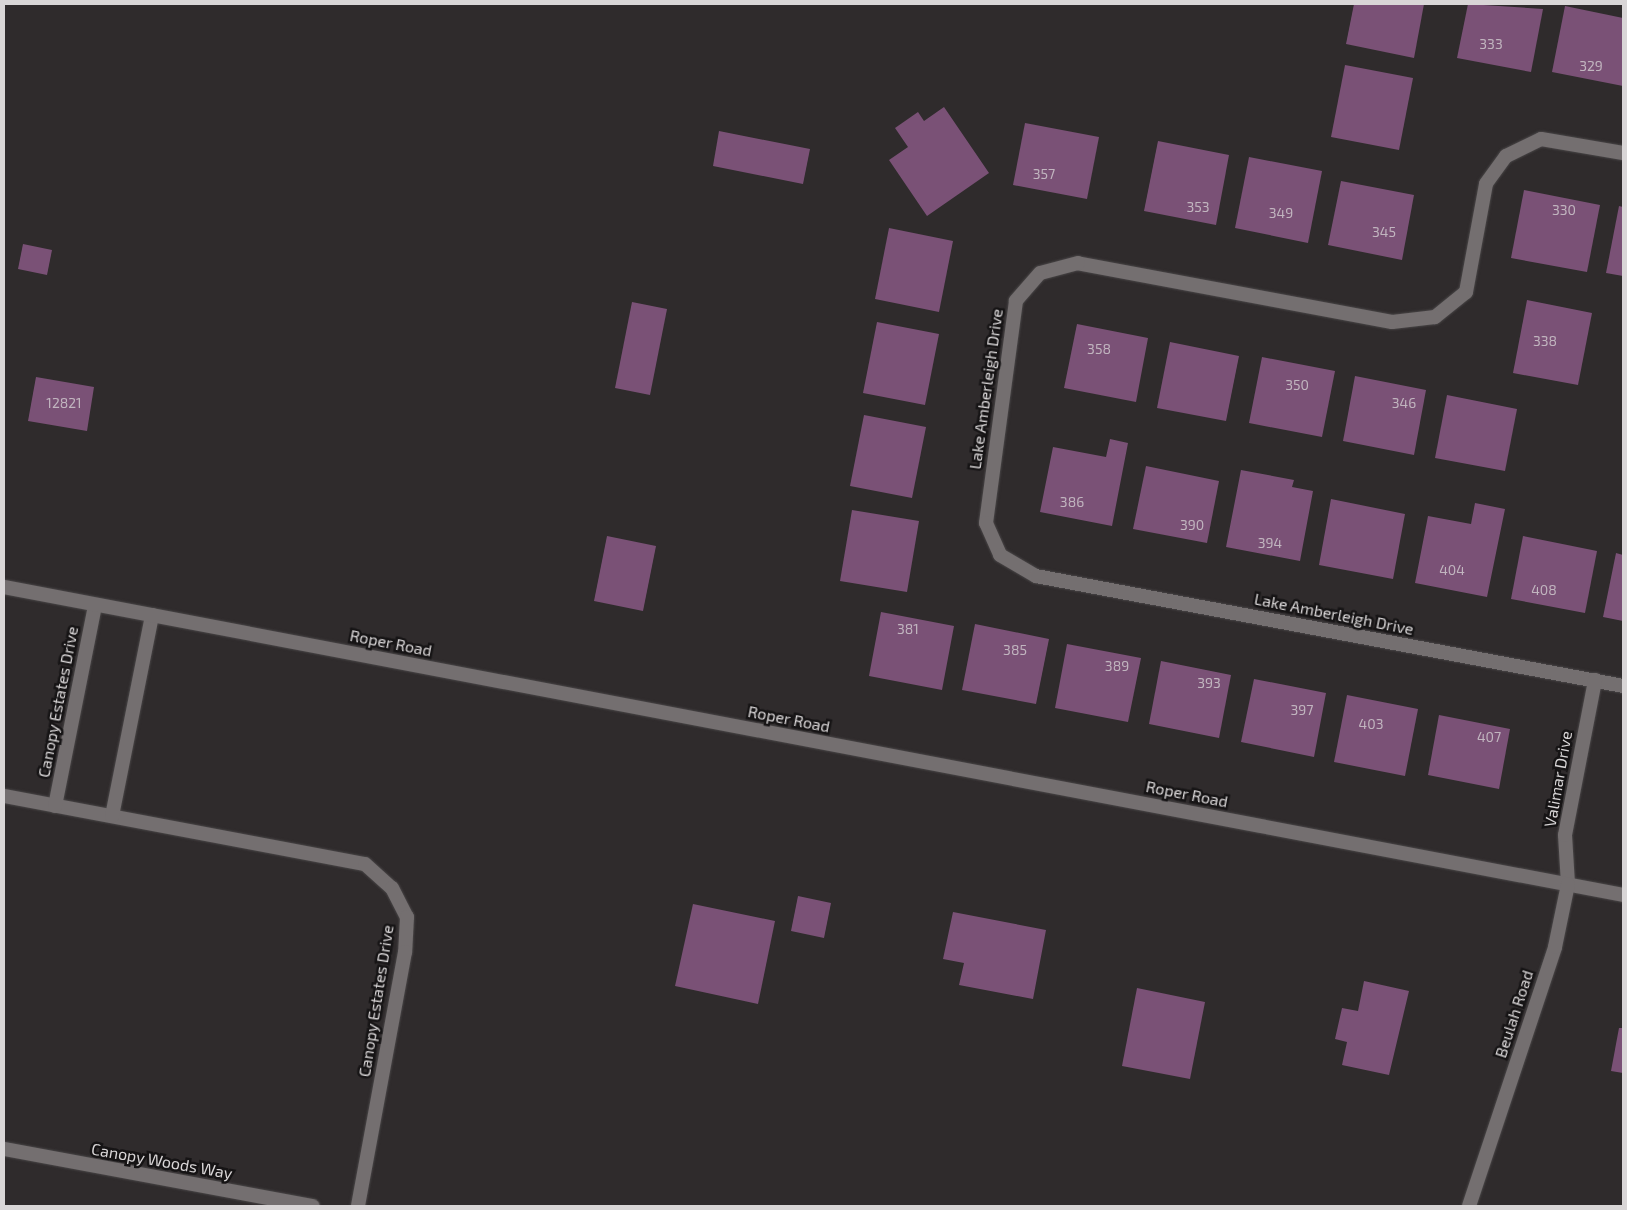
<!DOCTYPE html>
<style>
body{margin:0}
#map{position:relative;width:1627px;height:1210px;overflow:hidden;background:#2f2b2c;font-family:"Exo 2",sans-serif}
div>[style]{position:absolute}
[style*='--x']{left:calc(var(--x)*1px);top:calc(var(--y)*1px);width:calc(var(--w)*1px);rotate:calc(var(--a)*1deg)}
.building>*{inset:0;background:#7a5176}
.roads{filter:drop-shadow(0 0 1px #494647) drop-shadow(0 0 1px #494647)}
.minor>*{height:14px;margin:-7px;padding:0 7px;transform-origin:7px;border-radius:7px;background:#746f70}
.tertiary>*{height:14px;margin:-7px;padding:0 7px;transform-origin:7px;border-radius:7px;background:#746f70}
span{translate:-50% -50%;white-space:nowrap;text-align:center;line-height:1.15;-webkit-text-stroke:5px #161415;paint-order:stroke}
.number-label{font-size:14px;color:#c1b5bf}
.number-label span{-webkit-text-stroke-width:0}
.street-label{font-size:16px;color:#d9d6d7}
.frame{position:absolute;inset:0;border:5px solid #d9d6d7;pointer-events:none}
</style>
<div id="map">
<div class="building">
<div style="clip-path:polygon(1354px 4px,1424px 4px,1414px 58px,1346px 44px)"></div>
<div style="clip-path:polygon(1468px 4px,1543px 9px,1531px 72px,1457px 58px)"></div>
<div style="clip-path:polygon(1565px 6px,1623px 18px,1623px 86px,1552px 72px)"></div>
<div style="clip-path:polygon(1345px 65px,1413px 78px,1399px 150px,1331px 137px)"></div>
<div style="clip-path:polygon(944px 107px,989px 173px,927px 216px,889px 160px,908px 147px,895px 128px,918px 112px,924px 121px)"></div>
<div style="clip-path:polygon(1025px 123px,1099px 137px,1087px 199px,1013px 185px)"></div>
<div style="clip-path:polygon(719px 131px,810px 149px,803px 184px,713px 166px)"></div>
<div style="clip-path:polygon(1158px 141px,1229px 155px,1216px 225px,1144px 211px)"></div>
<div style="clip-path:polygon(1249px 157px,1322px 171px,1308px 243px,1235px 228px)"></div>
<div style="clip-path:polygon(1341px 181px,1414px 195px,1402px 260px,1328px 245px)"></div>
<div style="clip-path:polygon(1524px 190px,1600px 205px,1587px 272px,1511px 258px)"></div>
<div style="clip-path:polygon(1619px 206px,1623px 207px,1623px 276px,1606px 273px)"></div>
<div style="clip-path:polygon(889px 228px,953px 241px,939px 312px,875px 299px)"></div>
<div style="clip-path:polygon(23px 244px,52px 250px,47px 275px,18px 269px)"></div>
<div style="clip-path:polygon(1527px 300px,1592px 313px,1578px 385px,1513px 373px)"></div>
<div style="clip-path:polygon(632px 302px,667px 309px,650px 395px,615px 388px)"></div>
<div style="clip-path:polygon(877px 322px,939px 334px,925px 405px,863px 393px)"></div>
<div style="clip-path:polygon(1077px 324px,1148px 338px,1136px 402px,1064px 388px)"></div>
<div style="clip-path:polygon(1170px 342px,1239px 356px,1226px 421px,1157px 408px)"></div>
<div style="clip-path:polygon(1262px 357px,1335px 371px,1322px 437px,1249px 423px)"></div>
<div style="clip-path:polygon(1355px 376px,1426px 390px,1414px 455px,1343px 441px)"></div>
<div style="clip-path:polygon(36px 377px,94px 387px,87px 431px,28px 421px)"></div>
<div style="clip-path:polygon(1447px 395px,1517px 409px,1505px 471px,1435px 458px)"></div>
<div style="clip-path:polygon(864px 415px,926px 427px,912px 498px,850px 486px)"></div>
<div style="clip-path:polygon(1110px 439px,1128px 443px,1112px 526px,1040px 512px,1053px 447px,1106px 457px)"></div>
<div style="clip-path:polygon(1146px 466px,1219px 481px,1207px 543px,1133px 529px)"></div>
<div style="clip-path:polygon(1241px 470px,1294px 480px,1292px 487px,1313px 491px,1300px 561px,1226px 547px)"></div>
<div style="clip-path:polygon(1331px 499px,1405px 514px,1393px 579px,1319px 565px)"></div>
<div style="clip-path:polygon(1475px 503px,1505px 509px,1487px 597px,1415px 583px,1428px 516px,1471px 524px)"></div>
<div style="clip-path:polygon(852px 510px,919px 521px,907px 592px,840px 581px)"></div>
<div style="clip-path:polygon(607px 536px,656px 546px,643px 611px,594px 601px)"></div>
<div style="clip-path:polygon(1523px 536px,1597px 551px,1585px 613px,1511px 599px)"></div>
<div style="clip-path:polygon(1616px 553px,1623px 555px,1623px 621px,1603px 617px)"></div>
<div style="clip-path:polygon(881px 612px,954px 626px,942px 690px,869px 676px)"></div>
<div style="clip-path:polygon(975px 624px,1049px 639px,1036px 704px,962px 690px)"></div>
<div style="clip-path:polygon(1067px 644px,1141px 658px,1128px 722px,1055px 708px)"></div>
<div style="clip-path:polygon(1161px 661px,1231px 675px,1219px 738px,1149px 724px)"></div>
<div style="clip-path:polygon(1254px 679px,1326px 693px,1314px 757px,1241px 742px)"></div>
<div style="clip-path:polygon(1347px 695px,1418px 709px,1405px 776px,1334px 762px)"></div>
<div style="clip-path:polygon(1439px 715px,1510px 729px,1499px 789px,1428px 775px)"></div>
<div style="clip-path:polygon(798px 896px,831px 903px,824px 938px,791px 931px)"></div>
<div style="clip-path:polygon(693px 904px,775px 921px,758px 1004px,675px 986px)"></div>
<div style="clip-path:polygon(953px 912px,1046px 930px,1033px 999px,959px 985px,964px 963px,943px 959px)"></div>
<div style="clip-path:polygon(1364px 981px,1409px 991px,1389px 1075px,1342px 1065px,1347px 1042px,1335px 1039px,1342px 1008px,1358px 1011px)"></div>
<div style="clip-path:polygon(1137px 988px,1205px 1002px,1190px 1079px,1122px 1066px)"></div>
<div style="clip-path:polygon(1619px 1028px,1623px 1028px,1623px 1073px,1611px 1071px)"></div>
</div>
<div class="roads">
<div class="minor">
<div style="--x:1623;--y:153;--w:83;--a:-170.3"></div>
<div style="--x:1541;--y:139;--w:39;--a:154"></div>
<div style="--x:1506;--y:156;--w:34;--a:126"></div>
<div style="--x:1486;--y:184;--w:110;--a:100.5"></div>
<div style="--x:1466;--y:292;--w:40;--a:141"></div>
<div style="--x:1435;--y:317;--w:43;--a:173.4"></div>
<div style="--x:1392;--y:322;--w:319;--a:-169.4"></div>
<div style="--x:1078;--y:263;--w:39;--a:165"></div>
<div style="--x:1040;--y:273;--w:37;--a:131"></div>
<div style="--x:1016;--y:301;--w:224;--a:97.7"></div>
<div style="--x:986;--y:523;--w:35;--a:66"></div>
<div style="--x:1000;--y:555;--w:42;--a:30.3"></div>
<div style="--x:1036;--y:576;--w:597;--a:10.61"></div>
<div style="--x:4;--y:796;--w:367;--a:10.7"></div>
<div style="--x:365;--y:864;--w:36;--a:42"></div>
<div style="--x:392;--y:888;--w:33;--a:63"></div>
<div style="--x:407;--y:917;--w:35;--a:93"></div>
<div style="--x:405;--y:952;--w:258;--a:100.5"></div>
<div style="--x:55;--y:806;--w:205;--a:-78.7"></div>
<div style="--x:112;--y:816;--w:205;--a:-78.7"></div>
<div style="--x:1568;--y:884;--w:49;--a:-93.5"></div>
<div style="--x:1565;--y:835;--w:158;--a:-79"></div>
<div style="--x:4;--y:1149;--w:314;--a:10.5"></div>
</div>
<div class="tertiary">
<div style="--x:4;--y:587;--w:1648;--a:10.77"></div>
<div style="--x:1469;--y:1206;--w:273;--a:-71.6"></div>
<div style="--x:1555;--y:947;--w:64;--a:-78.3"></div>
</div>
</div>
<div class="number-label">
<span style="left:1491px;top:44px">333</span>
<span style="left:1591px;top:66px">329</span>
<span style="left:1044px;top:174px">357</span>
<span style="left:1198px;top:207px">353</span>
<span style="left:1564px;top:210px">330</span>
<span style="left:1281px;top:213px">349</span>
<span style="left:1384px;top:232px">345</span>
<span style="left:1545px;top:341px">338</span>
<span style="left:1099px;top:349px">358</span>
<span style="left:1297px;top:385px">350</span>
<span style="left:64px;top:403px">12821</span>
<span style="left:1404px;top:403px">346</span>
<span style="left:1072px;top:502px">386</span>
<span style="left:1192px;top:525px">390</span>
<span style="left:1270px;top:543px">394</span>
<span style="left:1452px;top:570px">404</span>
<span style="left:1544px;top:590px">408</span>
<span style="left:908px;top:629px">381</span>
<span style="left:1015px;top:650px">385</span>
<span style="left:1117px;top:666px">389</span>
<span style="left:1209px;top:683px">393</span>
<span style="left:1302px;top:710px">397</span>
<span style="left:1371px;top:724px">403</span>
<span style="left:1489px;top:737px">407</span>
</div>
<div class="street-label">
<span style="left:986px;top:389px;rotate:-82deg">Lake Amberleigh Drive</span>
<span style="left:1334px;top:614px;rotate:11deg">Lake Amberleigh Drive</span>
<span style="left:391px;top:643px;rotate:11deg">Roper Road</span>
<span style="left:58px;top:702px;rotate:-79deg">Canopy Estates Drive</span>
<span style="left:789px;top:719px;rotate:11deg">Roper Road</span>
<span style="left:1558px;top:779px;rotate:-80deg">Valimar Drive</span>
<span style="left:1187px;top:794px;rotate:11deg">Roper Road</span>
<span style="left:376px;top:1001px;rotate:-81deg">Canopy Estates Drive</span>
<span style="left:1514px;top:1014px;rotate:-72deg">Beulah Road</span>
<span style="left:162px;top:1161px;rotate:10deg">Canopy Woods Way</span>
</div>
<div class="frame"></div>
</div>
